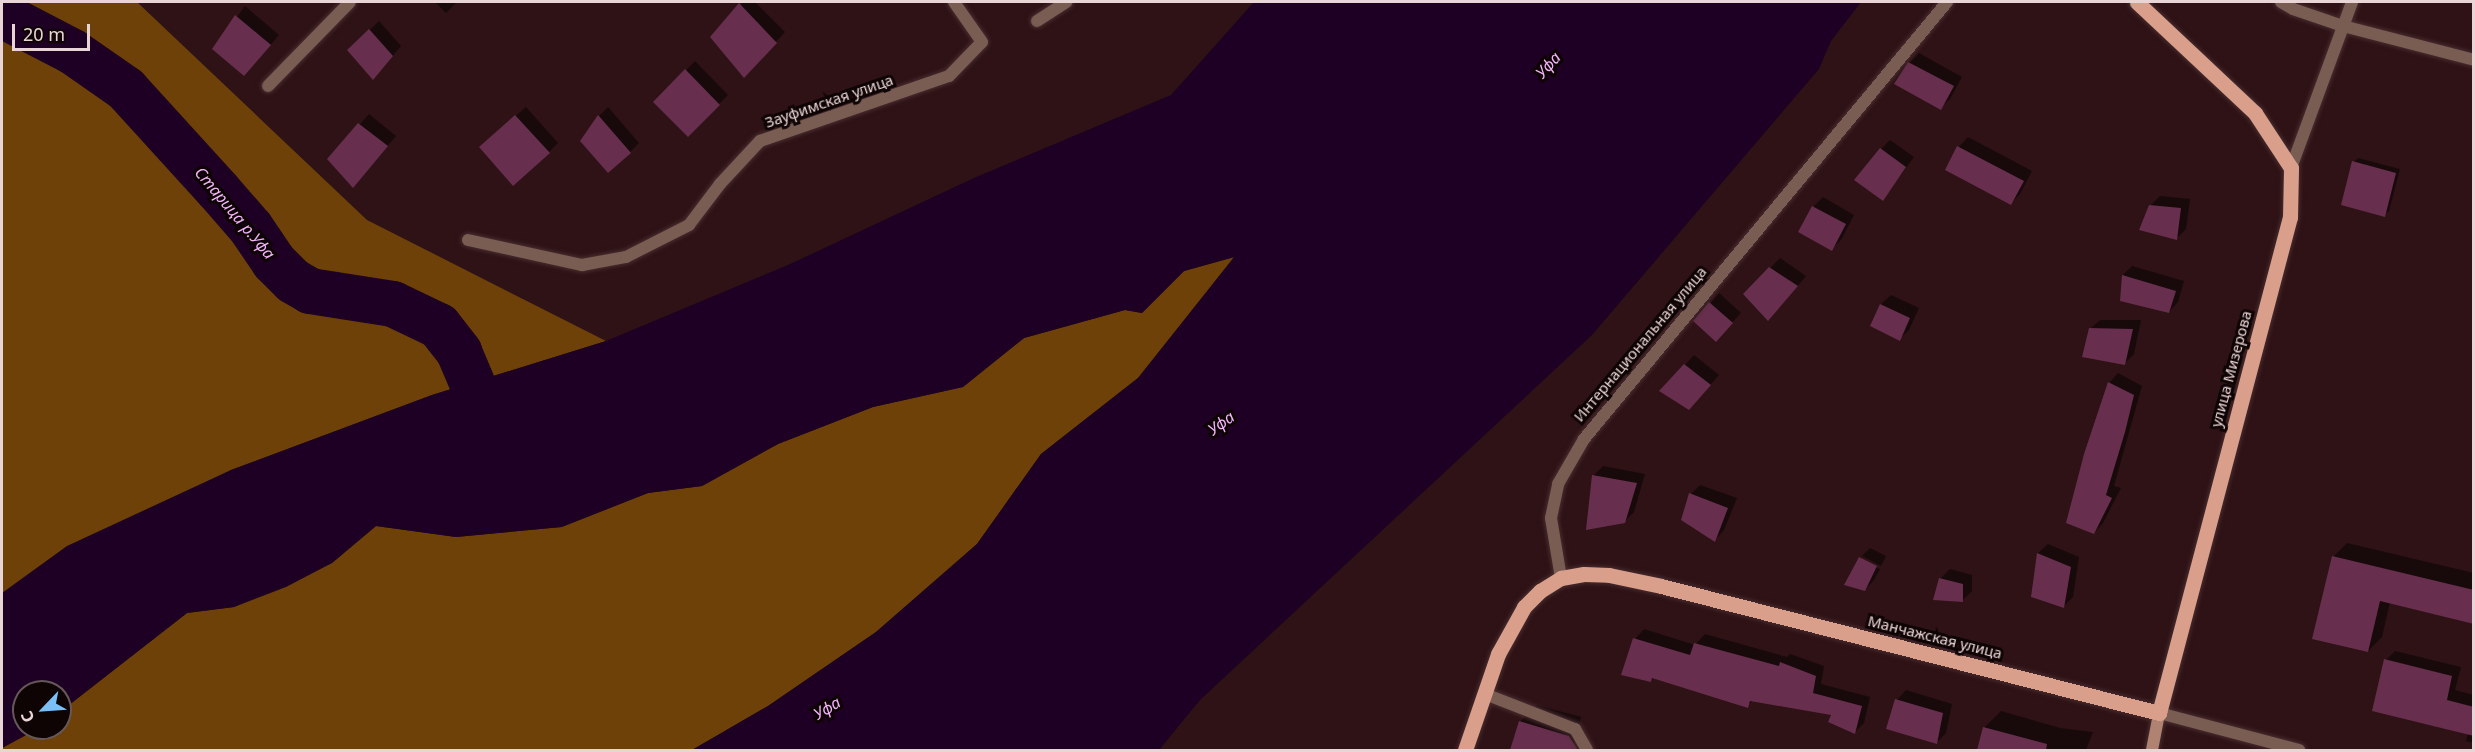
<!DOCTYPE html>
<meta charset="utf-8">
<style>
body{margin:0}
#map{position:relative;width:2475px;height:752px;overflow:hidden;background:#2e1215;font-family:"Noto Sans",sans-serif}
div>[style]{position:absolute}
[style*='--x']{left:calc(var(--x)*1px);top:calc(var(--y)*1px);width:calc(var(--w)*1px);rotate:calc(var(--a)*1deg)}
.forest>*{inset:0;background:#6d4107}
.water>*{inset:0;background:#1d0023}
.shadow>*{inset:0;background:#0007}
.river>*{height:46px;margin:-23px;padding:0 23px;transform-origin:23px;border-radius:23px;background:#1d0023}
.building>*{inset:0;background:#672f4d}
.roads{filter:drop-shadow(0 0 2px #482d30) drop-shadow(0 0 2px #482d30)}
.service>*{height:12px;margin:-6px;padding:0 6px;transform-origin:6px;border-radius:6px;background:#795d53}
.minor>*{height:12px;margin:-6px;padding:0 6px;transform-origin:6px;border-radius:6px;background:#795d53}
.tertiary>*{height:12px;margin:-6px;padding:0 6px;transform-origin:6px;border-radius:6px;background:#795d53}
.secondary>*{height:12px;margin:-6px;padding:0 6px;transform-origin:6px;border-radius:6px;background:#af8272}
.primary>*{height:15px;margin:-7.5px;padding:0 7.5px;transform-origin:7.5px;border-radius:7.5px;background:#d99f8a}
span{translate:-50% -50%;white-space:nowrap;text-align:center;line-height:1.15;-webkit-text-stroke:6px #0e0404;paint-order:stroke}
.street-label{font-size:15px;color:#ead5d6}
.water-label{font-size:16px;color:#f4b4fd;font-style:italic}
.frame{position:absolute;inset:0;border:3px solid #ead5d6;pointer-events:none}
.north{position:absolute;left:12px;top:680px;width:60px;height:60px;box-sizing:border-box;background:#0e0404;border:2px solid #665858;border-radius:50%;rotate:245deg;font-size:16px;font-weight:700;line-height:24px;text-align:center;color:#ead5d6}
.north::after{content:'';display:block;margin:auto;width:21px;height:27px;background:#79bff8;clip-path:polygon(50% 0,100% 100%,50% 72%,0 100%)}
.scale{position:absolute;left:12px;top:24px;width:78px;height:27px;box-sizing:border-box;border:3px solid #ead5d6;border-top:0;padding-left:8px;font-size:18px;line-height:21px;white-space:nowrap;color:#ead5d6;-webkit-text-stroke:4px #0e0404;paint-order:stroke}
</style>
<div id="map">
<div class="forest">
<div style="clip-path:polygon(2px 2px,137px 2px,367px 220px,606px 341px,432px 395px,231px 470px,2px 593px)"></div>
<div style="clip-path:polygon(1235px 257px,1138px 378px,1041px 454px,977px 544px,876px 632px,768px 706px,692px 750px,2px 750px,2px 748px,39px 728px,60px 728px,60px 712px,187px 613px,234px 607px,332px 563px,376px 526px,456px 537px,561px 527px,648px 493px,702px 486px,778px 444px,873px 407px,963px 387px,1024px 338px,1125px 310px,1142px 313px,1184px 271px)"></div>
</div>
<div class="water">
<div style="clip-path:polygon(1254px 2px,1861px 2px,1831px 41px,1819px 69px,1592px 335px,1200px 700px,1159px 750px,692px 750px,768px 706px,876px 632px,977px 544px,1041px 454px,1138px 378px,1234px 257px,1184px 271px,1142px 313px,1125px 310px,1024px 338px,963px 387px,873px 407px,778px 444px,702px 486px,648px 493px,562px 527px,456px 537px,376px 526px,332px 563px,286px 587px,234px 607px,187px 613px,60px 712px,60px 692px,24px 692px,24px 728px,39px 728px,2px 748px,2px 593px,67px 546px,231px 470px,432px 395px,606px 341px,788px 265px,974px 178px,1171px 95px)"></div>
</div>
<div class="shadow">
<div style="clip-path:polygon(435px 2px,457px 2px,446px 13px)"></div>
<div style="clip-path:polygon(743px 2px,755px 2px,785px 32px,754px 66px,712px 37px)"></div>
<div style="clip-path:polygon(245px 6px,279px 35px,253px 65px,214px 49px)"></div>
<div style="clip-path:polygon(379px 21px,401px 46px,382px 69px,349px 50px)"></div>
<div style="clip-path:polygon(1919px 53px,1962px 77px,1950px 99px,1940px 108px,1909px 63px)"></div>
<div style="clip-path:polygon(695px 61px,728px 95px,688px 135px,655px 102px)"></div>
<div style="clip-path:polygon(526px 107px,558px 143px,549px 152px,490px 138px)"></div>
<div style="clip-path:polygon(608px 107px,639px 143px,630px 152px,599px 116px)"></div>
<div style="clip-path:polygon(369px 114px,396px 136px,353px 186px,329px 159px)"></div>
<div style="clip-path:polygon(1968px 137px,2032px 171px,2020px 194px,2011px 203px,1947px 169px,1959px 147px)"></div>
<div style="clip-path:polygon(1890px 140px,1914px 157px,1883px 199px,1881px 149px)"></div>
<div style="clip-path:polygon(2358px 158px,2400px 169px,2389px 211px,2384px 215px,2354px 162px)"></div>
<div style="clip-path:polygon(2160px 196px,2190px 199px,2186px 229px,2177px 238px,2150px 206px)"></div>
<div style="clip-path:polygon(1823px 197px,1854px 215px,1841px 240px,1831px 249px,1800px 232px,1813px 207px)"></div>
<div style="clip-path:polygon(1780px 258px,1806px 276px,1778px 309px,1745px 294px)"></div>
<div style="clip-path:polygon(2132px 266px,2184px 281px,2178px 302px,2169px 312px,2123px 275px)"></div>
<div style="clip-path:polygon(1719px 293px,1741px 313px,1725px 330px,1695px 321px)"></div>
<div style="clip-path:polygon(1891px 295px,1919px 308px,1909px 330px,1899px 339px,1872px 326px,1881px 304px)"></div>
<div style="clip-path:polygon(2100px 320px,2141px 320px,2134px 354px,2125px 363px,2090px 329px)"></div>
<div style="clip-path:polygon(1694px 355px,1719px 375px,1699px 398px,1662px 391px)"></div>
<div style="clip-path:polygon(2118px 373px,2142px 386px,2114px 486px,2121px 488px,2103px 523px,2094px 533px,2109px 383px)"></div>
<div style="clip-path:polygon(1603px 466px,1645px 474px,1634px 512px,1624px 522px,1594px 475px)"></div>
<div style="clip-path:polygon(1700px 485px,1737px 498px,1724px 530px,1715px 540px,1691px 494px)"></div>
<div style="clip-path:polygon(2347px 543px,2474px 573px,2474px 622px,2390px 602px,2382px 637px,2368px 651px,2333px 557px)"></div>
<div style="clip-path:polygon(2048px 544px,2079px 557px,2073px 597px,2064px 606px,2032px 596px,2038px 553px)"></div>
<div style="clip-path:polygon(1870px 548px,1886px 556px,1881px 566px,1862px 556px)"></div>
<div style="clip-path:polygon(1861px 557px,1861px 560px,1880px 569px,1874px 580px,1865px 590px,1860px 558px)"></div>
<div style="clip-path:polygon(1950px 569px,1972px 575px,1972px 591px,1962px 601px,1940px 579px)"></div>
<div style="clip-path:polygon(1644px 629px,1695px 645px,1705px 634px,1787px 657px,1790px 654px,1824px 666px,1821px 684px,1870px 697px,1864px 723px,1855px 732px,1833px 714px,1753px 700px,1747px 706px,1654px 677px,1651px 681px,1635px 639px)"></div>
<div style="clip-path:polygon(2395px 651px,2461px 667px,2455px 690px,2474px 695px,2474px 743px,2466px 741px,2468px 733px,2386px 660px)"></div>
<div style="clip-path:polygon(1906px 690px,1952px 704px,1946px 733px,1937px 742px,1897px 700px)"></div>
<div style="clip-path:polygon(1537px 705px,1581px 717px,1572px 750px,1512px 750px,1520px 722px)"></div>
<div style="clip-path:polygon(2001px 711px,2060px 728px,2093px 732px,2086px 750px,1979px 750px,1985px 727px)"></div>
</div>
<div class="river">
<div style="--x:2;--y:15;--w:80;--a:27.5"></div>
<div style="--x:73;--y:52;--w:65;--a:34.9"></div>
<div style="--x:126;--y:89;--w:137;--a:47.7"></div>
<div style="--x:218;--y:190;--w:50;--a:49"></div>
<div style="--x:251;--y:228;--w:41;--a:55.9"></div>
<div style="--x:274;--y:262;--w:27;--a:45"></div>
<div style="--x:293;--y:281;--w:20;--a:30"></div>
<div style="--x:310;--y:291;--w:84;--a:8.9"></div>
<div style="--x:393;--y:304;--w:51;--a:25.6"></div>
<div style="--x:439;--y:326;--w:33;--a:52"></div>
<div style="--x:459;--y:352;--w:33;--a:67"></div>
</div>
<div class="building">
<div style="clip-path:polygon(739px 3px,777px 43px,744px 78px,710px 37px)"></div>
<div style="clip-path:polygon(235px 15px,271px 45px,244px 76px,212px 49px)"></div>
<div style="clip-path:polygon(369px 29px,393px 56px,373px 80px,347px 50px)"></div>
<div style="clip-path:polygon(1908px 62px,1954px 86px,1941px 110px,1894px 84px)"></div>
<div style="clip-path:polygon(685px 69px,720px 105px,688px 137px,653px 102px)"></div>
<div style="clip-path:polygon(515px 115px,550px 153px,513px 186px,479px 147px)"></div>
<div style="clip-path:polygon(598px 115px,631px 153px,608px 173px,580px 141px)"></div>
<div style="clip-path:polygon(358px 123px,388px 146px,353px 188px,327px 159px)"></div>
<div style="clip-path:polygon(1957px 146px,2024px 181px,2011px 205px,1945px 170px)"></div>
<div style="clip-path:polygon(1880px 148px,1906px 167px,1883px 201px,1854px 180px)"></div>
<div style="clip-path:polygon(2352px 161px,2396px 173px,2385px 217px,2341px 205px)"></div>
<div style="clip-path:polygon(2149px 205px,2181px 208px,2177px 240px,2139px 230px)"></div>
<div style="clip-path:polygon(1812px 206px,1846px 224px,1832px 251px,1798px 232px)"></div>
<div style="clip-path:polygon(1769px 267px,1798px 286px,1768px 321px,1743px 294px)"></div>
<div style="clip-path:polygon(2122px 275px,2176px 291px,2169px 313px,2120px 301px)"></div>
<div style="clip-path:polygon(1709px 302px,1733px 323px,1716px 342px,1693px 321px)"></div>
<div style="clip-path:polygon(1880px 304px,1910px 318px,1900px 341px,1870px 326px)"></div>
<div style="clip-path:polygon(2089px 328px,2133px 329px,2125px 365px,2082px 357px)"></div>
<div style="clip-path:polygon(1684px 364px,1711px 385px,1689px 410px,1659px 391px)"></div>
<div style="clip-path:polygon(2108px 382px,2134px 395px,2125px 432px,2106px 495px,2112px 498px,2094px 534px,2066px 523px,2084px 454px)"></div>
<div style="clip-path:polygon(1592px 475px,1637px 483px,1625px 523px,1586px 530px)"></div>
<div style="clip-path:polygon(1689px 493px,1728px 508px,1715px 542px,1681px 520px)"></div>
<div style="clip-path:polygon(2037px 553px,2071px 567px,2064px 608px,2031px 597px)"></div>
<div style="clip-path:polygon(2332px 556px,2474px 590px,2474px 624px,2380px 601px,2368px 652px,2312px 639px)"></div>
<div style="clip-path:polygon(1859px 557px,1877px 566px,1865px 591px,1844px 585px)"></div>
<div style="clip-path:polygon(1939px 578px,1963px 584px,1963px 602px,1933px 600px)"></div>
<div style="clip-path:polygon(1633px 638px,1690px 655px,1694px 643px,1779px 666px,1780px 662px,1816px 676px,1813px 693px,1862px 706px,1855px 734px,1828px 722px,1831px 715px,1750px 701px,1748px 708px,1652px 678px,1651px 682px,1621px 675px)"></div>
<div style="clip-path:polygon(2384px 659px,2452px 676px,2447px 700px,2474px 707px,2474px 736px,2372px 711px)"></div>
<div style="clip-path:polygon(1895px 699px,1943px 713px,1937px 744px,1886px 729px)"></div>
<div style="clip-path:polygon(1519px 721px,1569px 736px,1578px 750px,1510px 750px)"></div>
<div style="clip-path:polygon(1983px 727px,2047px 744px,2046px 750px,1977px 750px)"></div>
</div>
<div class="roads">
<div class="service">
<div style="--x:2281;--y:2;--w:14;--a:30"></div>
<div style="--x:2293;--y:9;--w:53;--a:18.8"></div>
<div style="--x:1485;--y:694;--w:97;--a:21.3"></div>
<div style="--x:1575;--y:729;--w:24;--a:60"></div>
</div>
<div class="minor">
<div style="--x:1037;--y:21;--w:35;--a:-33"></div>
<div style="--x:2343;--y:26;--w:135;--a:14.5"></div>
<div style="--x:268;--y:86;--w:117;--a:-45.7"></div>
<div style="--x:468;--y:240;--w:117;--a:12.4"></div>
<div style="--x:582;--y:265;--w:45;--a:-10.3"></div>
<div style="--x:626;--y:257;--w:71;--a:-26.9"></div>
<div style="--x:689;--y:225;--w:51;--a:-52.9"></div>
<div style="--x:720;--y:184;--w:59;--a:-47.1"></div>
<div style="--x:760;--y:141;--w:200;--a:-19"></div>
<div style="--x:949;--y:76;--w:47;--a:-45.9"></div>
<div style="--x:982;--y:42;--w:49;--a:-125"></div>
<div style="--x:1561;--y:578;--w:61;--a:-99.5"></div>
<div style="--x:1551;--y:518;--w:35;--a:-78"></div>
<div style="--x:1558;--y:484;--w:52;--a:-60"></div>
<div style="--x:1584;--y:439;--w:568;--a:-50.28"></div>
</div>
<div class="tertiary">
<div style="--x:2291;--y:168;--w:177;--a:-69.8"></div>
<div style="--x:2159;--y:713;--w:145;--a:14.8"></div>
</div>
<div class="secondary">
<div style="--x:2152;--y:750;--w:38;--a:-79"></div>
</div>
<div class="primary">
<div style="--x:1465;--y:750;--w:102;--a:-71"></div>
<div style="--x:1498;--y:654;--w:54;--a:-61"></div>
<div style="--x:1524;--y:607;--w:23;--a:-45"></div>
<div style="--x:1540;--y:591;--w:25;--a:-32"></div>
<div style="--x:1561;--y:578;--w:23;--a:-10"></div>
<div style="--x:1584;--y:574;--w:25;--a:2"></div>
<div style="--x:1609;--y:575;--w:53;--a:11.9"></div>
<div style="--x:1661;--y:586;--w:514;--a:14.31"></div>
<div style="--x:2159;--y:713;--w:513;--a:-75.21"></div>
<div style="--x:2290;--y:217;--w:49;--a:-88.8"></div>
<div style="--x:2291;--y:168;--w:66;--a:-123.2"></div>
<div style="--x:2255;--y:113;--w:162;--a:-136.8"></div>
</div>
</div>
<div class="street-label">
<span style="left:829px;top:101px;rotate:-19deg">Зауфимская улица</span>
<span style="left:1640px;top:344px;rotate:-50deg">Интернациональная улица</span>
<span style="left:2231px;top:369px;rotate:-75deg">улица Мизерова</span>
<span style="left:1935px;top:637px;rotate:14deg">Манчажская улица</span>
</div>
<div class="water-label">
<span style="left:1548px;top:65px;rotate:-48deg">Уфа</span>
<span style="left:235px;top:213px;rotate:50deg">Старица р.Уфа</span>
<span style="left:1221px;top:423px;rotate:-36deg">Уфа</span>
<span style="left:827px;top:708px;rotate:-31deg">Уфа</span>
</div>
<div class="frame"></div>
<div class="north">С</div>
<div class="scale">20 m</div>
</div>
